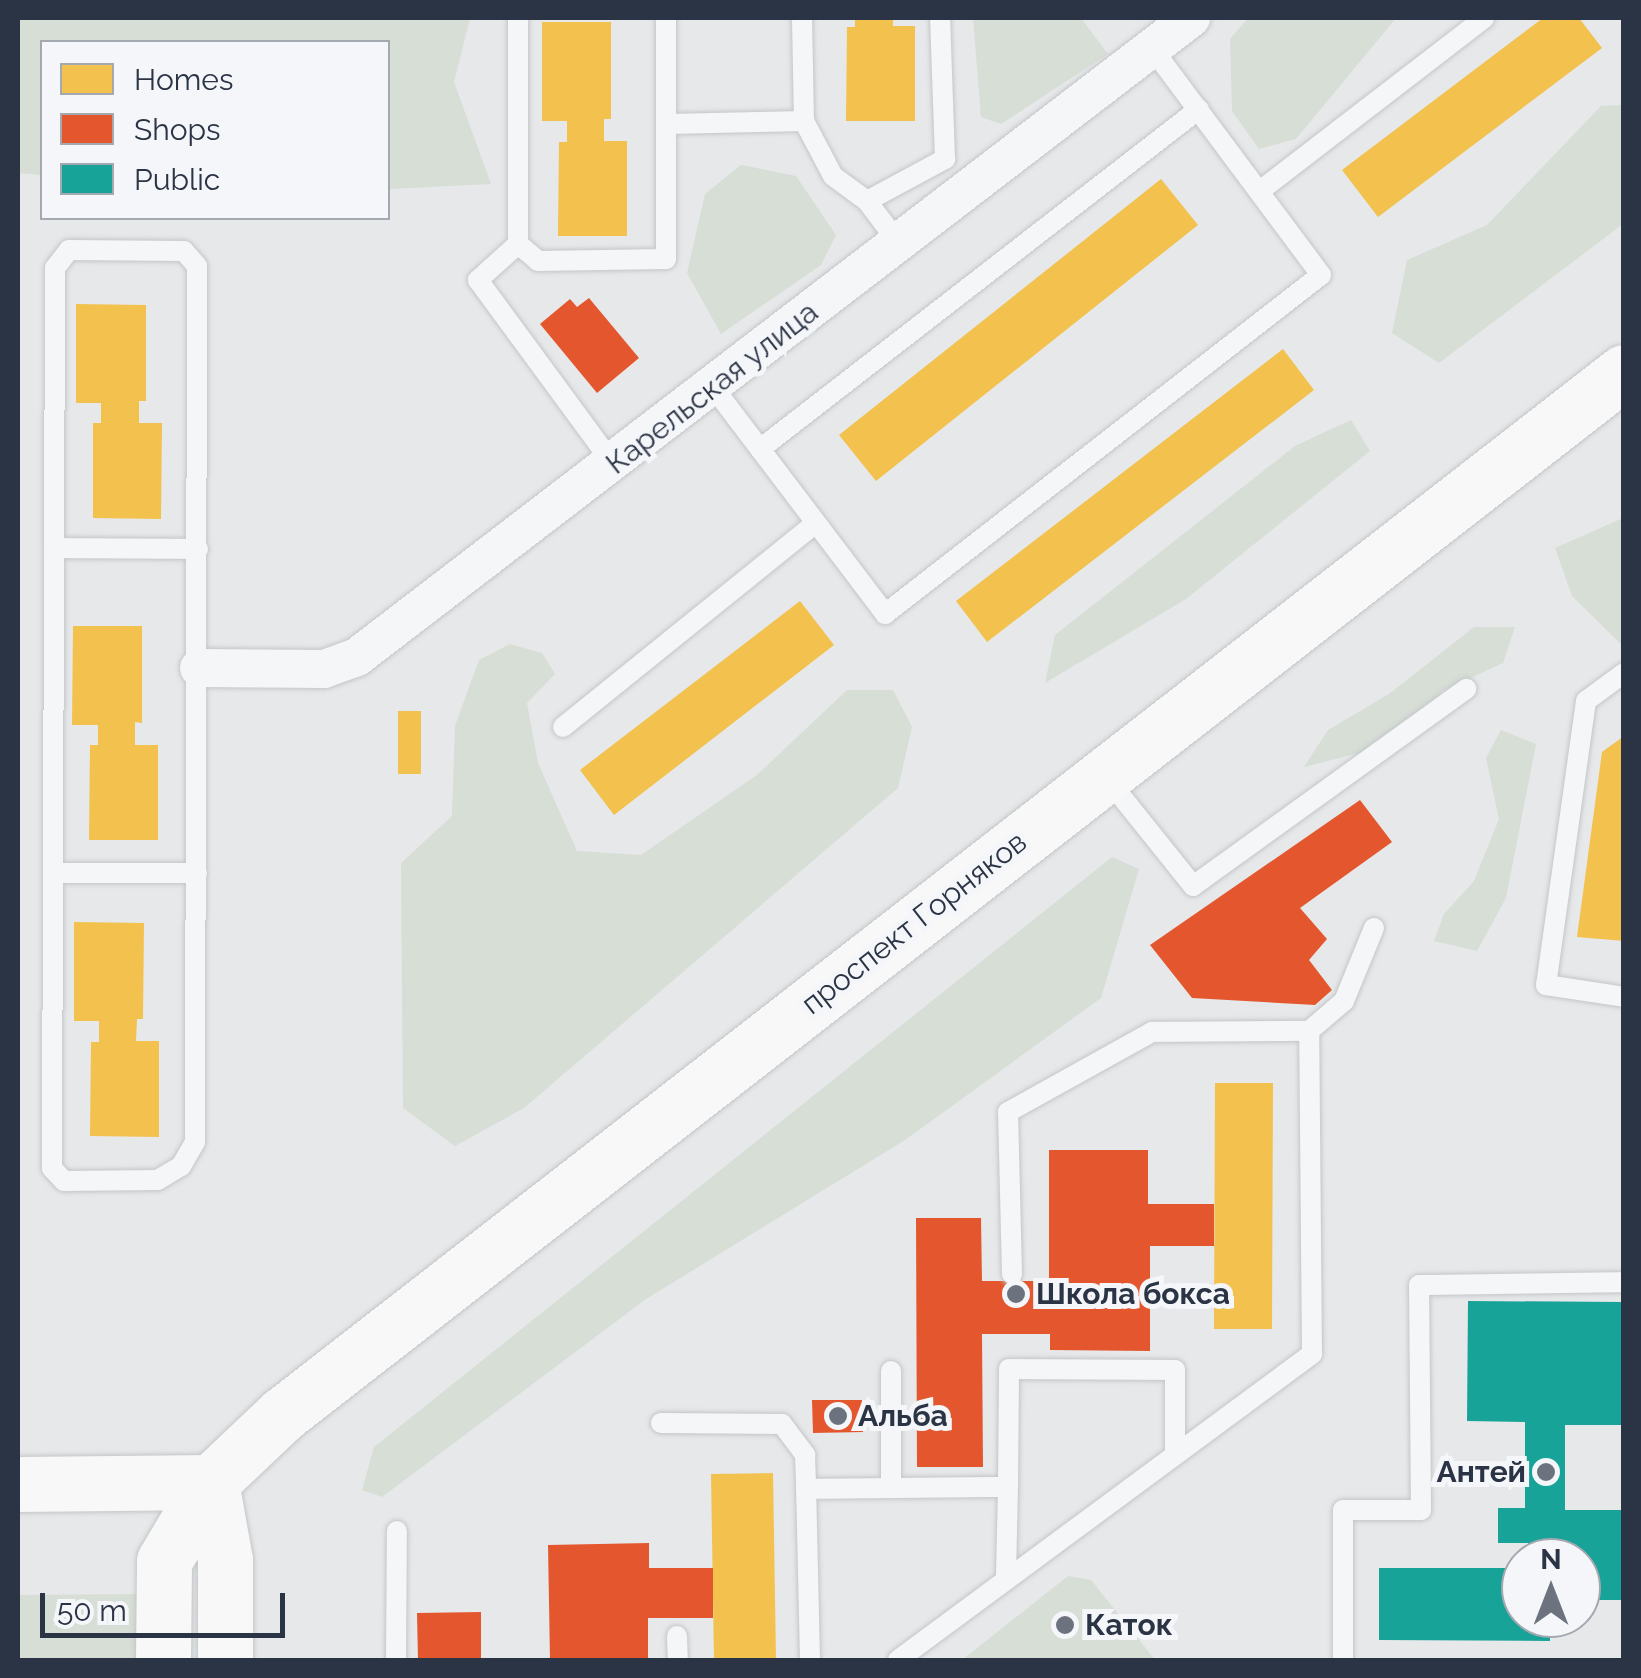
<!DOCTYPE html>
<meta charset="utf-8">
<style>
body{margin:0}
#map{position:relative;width:1641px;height:1678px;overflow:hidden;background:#e6e8ea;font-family:Raleway,sans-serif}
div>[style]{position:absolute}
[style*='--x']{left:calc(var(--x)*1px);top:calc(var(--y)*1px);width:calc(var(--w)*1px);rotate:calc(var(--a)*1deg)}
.green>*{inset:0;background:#d6ded6}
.homes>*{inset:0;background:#f2c14e}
.shops>*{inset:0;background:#e4572e}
.public>*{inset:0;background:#17a398}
.roads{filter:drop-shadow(0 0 2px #c4c6c8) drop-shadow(0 0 2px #c4c6c8)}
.service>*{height:20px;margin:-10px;padding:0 10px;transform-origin:10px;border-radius:10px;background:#f5f6f7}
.minor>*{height:38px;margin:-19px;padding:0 19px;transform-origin:19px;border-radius:19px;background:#f5f6f7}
.secondary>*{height:55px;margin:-27.5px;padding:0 27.5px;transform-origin:27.5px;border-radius:27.5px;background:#f8f8f8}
.dots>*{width:28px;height:28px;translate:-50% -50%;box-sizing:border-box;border:5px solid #f4f6f9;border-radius:50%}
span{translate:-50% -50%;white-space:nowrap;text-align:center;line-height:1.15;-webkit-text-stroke:10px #f4f6f9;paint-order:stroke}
.street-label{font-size:30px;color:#2b3445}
.poi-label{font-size:30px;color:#2b3445;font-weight:700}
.left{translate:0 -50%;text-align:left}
.right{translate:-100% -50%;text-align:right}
.frame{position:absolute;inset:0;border:20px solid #2b3445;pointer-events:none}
.legend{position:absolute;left:40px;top:40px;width:350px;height:180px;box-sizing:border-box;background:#f4f6f9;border:2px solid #a4a8b1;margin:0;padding:12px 18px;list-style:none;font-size:30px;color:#2b3445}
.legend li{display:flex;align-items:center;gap:20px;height:50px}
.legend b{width:50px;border:2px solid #a4a8b1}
.north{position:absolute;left:1501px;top:1538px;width:100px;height:100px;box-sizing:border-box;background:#f4f6f9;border:2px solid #a4a8b1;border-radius:50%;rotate:0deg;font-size:28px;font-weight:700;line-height:40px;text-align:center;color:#2b3445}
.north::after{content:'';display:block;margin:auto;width:35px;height:45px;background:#6c737f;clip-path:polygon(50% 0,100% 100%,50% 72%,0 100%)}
.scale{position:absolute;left:40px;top:1593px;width:245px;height:45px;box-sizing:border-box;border:5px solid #2b3445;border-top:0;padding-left:12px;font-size:30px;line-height:35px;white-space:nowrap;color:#2b3445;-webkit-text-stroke:8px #f4f6f9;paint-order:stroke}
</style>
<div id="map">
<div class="green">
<div style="clip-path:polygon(18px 18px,470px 18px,454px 82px,491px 184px,388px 189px,388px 42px,42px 42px,42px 175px,18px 173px)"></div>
<div style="clip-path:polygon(973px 18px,1081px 18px,1108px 54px,1001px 124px,981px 117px)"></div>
<div style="clip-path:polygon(1248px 18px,1396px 18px,1296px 139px,1259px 149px,1232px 111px,1230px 39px)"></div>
<div style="clip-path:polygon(1623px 105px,1623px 224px,1439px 363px,1392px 333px,1407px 260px,1487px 225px,1601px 106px)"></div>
<div style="clip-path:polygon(741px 165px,796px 176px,836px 235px,821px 265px,721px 334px,687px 273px,705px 194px)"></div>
<div style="clip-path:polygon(1351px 420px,1370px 451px,1186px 599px,1045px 683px,1055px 635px,1295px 446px)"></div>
<div style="clip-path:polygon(1623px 518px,1623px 646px,1572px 596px,1555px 548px)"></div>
<div style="clip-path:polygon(1474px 627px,1515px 627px,1503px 663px,1442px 691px,1409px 727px,1370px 750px,1304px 767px,1328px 730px,1389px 694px)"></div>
<div style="clip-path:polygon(510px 644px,542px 653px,555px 674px,527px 703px,538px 763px,577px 851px,641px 855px,757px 775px,847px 690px,893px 690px,912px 727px,898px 788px,524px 1108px,455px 1146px,403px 1108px,401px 863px,452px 816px,455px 726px,479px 660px)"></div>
<div style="clip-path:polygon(1501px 730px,1536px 744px,1506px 898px,1477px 951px,1434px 941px,1444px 914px,1474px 881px,1499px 819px,1486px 758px)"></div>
<div style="clip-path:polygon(1112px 857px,1139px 869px,1101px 998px,905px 1140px,646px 1299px,382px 1497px,362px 1490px,374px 1447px)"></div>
<div style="clip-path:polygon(1068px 1576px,1091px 1580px,1155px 1660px,962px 1660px)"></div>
<div style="clip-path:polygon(137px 1594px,138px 1660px,18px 1660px,18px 1595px)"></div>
</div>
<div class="homes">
<div style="clip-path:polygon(855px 18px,893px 18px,893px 26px,915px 26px,915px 121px,846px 121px,847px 27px,855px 27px)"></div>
<div style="clip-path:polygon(1543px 18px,1579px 18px,1602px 48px,1378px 217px,1342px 170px)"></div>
<div style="clip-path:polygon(542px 22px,611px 22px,611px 119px,604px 119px,604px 141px,627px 141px,627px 236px,558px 236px,559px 142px,567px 142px,567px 121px,542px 121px)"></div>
<div style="clip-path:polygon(1161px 179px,1198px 225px,876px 481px,839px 435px)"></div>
<div style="clip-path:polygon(76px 304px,146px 305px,146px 401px,139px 401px,139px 423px,162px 423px,161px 519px,93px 518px,93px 423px,101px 423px,101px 403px,76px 403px)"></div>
<div style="clip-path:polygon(1283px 349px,1314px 390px,987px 642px,956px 601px)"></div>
<div style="clip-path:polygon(800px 601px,834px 645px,614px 815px,580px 770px)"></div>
<div style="clip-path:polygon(73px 626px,142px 626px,142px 723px,135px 722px,135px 745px,158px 745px,158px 840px,89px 840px,90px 745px,98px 745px,98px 725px,72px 725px)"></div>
<div style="clip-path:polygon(398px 711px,421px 711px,421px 774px,398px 774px)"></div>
<div style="clip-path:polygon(1624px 736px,1624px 941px,1577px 937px,1602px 752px)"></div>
<div style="clip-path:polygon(74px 922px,144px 923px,143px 1019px,137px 1019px,136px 1041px,159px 1041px,159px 1137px,90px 1136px,91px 1042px,99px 1042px,99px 1021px,74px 1021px)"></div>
<div style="clip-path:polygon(1215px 1083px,1273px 1083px,1272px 1329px,1214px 1329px)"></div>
<div style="clip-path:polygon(773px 1473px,776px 1660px,714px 1660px,711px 1474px)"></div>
</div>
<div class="shops">
<div style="clip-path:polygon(589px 298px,639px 358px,597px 393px,540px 324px,570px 299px,577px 307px)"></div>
<div style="clip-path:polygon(1360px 800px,1392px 842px,1300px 908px,1327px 939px,1309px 960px,1332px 990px,1315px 1005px,1192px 998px,1150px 945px)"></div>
<div style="clip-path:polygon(1049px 1150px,1148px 1150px,1148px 1204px,1214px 1204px,1214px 1246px,1150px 1246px,1150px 1351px,1050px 1350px,1050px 1334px,982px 1334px,983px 1467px,917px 1467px,916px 1218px,981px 1218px,982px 1281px,1049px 1281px)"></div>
<div style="clip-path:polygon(812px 1400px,862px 1400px,863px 1432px,813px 1433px)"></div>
<div style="clip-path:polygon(649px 1543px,649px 1568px,713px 1568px,713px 1618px,648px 1618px,648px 1660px,550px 1660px,548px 1545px)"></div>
<div style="clip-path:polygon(481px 1612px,481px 1660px,418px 1660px,417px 1613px)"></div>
</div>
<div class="public">
<div style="clip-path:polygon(1468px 1301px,1622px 1302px,1622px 1425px,1565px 1425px,1565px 1510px,1624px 1510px,1624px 1600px,1581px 1600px,1581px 1558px,1528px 1558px,1528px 1543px,1498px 1543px,1498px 1508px,1525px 1508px,1525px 1422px,1467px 1421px)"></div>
<div style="clip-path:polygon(1379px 1568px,1521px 1568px,1521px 1618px,1550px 1618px,1550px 1641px,1379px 1640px)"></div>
</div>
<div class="roads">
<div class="service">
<div style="--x:518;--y:18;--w:226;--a:90"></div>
<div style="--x:518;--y:244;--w:26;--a:40"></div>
<div style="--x:538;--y:261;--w:128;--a:-0.9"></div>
<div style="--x:666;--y:259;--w:241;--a:-90"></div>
<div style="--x:802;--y:18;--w:103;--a:88.9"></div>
<div style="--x:667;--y:124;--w:137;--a:-1.3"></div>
<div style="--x:804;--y:121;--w:62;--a:62.2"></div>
<div style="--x:833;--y:176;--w:42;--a:36.3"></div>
<div style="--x:867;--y:201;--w:50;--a:53.1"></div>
<div style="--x:1261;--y:190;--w:282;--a:-37.6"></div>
<div style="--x:867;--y:201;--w:89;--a:-28.3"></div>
<div style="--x:945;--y:159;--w:141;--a:-92"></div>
<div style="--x:518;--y:244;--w:54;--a:138"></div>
<div style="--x:478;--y:280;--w:230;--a:53.7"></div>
<div style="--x:69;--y:250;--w:115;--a:0.5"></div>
<div style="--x:184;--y:251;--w:20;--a:49"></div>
<div style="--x:197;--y:266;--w:876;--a:90.13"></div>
<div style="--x:195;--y:1142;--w:28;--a:120"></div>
<div style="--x:181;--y:1166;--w:27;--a:149"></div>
<div style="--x:158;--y:1180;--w:94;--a:179.4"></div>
<div style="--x:64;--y:1181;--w:18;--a:-133"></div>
<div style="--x:52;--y:1168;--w:900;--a:-89.81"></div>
<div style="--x:55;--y:268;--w:23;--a:-52"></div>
<div style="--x:713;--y:387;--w:285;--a:52.8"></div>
<div style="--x:885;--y:614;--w:552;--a:-37.87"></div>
<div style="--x:1321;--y:275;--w:283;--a:-126.7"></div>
<div style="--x:760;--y:449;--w:555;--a:-37.76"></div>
<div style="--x:56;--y:548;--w:142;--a:0.4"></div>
<div style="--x:1624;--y:673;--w:47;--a:143.6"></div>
<div style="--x:1586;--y:701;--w:287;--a:98"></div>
<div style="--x:1546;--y:985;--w:79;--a:8.7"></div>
<div style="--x:563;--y:727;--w:324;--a:-38.9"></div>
<div style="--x:1105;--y:776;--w:141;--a:51.3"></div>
<div style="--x:1193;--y:886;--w:337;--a:-35.8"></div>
<div style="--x:55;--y:873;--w:142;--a:0"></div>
<div style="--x:1012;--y:1274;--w:162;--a:-91.4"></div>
<div style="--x:1008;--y:1112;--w:165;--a:-29.1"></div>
<div style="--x:1152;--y:1032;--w:157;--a:-0.4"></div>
<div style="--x:891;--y:1371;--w:117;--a:90"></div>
<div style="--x:661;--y:1423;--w:121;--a:0.5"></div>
<div style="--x:782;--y:1424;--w:39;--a:53"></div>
<div style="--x:805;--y:1455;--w:34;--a:88"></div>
<div style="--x:1008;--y:1487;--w:118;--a:-89.5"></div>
<div style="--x:1009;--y:1369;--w:166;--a:0.3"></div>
<div style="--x:1175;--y:1370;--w:85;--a:90"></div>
<div style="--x:677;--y:1636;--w:24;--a:88"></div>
<div style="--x:396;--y:1660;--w:129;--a:-89.6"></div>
<div style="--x:810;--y:1660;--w:171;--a:-91.3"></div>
<div style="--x:806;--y:1489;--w:202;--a:-0.6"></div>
<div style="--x:1008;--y:1487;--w:91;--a:91.3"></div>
<div style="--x:898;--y:1660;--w:515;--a:-36.47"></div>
<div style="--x:1312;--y:1354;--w:323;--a:-90.5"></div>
<div style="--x:1309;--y:1031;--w:46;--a:-40.6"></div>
<div style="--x:1344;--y:1001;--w:79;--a:-67.7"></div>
<div style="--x:1343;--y:1660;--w:150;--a:-90"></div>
<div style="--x:1343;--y:1510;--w:78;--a:0"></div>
<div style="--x:1421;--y:1510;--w:225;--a:-90.5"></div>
<div style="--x:1419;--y:1285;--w:205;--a:-0.8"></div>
</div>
<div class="minor">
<div style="--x:199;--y:668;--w:125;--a:0.5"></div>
<div style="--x:324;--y:669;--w:35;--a:-20"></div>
<div style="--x:357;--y:657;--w:1051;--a:-37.46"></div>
</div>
<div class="secondary">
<div style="--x:211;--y:1482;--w:79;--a:79.8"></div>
<div style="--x:225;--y:1560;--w:100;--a:90"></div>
<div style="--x:18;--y:1484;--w:193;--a:-0.6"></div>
<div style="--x:163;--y:1660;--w:99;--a:-89.4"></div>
<div style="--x:164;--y:1561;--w:92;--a:-59.3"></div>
<div style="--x:211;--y:1482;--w:99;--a:-43.4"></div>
<div style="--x:283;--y:1414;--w:1698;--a:-37.85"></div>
</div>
</div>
<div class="dots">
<div style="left:1016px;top:1294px;background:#6c737f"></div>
<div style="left:838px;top:1416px;background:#6c737f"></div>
<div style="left:1546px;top:1472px;background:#6c737f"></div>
<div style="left:1065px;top:1625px;background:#6c737f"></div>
</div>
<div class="street-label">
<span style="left:712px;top:388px;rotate:-38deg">Карельская улица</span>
<span style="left:914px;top:923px;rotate:-38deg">проспект Горняков</span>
</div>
<div class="poi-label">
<span class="left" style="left:1036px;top:1294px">Школа бокса</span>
<span class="left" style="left:858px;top:1416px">Альба</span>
<span class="right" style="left:1526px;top:1472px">Антей</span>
<span class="left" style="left:1085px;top:1625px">Каток</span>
</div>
<div class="frame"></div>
<ul class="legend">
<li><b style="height:28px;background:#f2c14e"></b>Homes</li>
<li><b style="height:28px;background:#e4572e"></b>Shops</li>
<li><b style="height:28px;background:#17a398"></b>Public</li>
</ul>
<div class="north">N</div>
<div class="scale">50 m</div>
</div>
